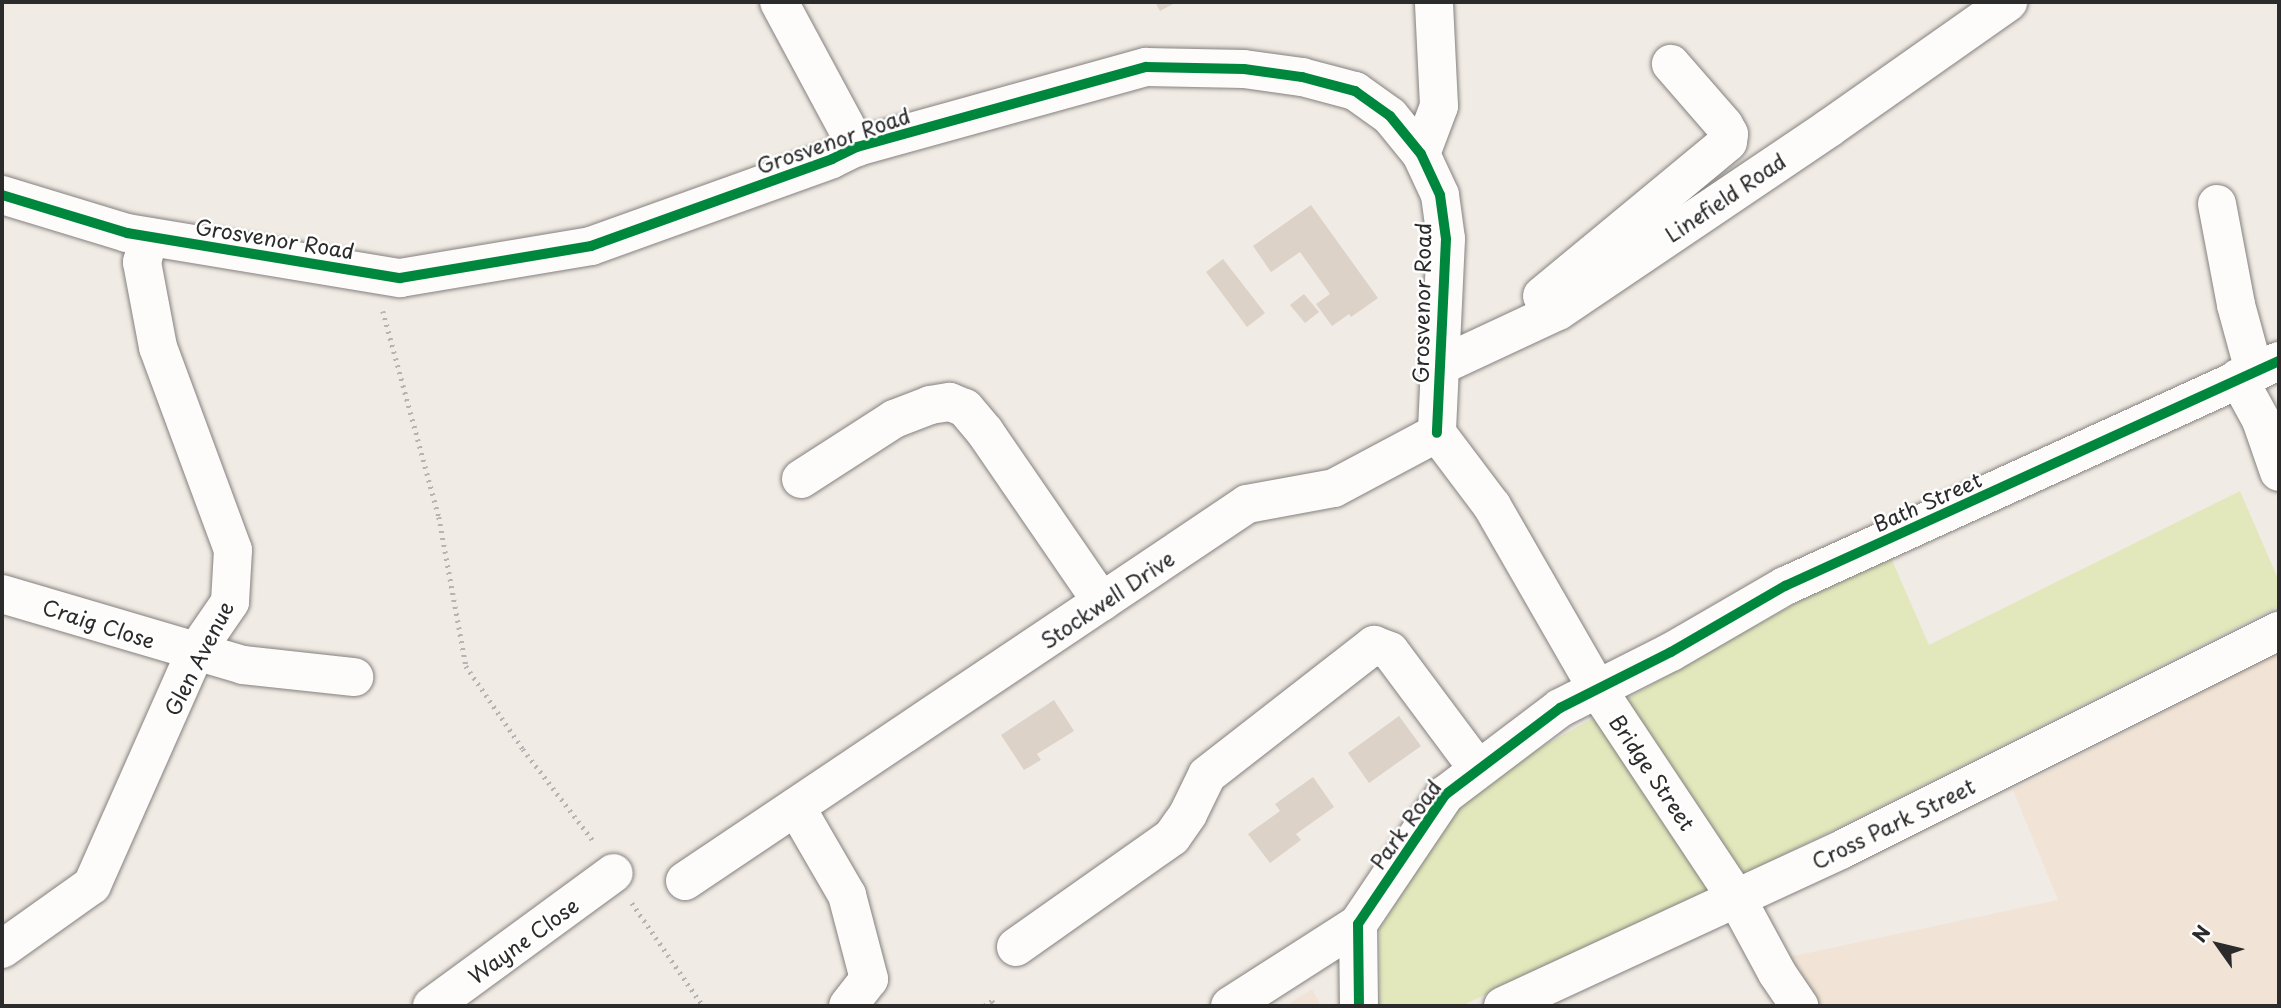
<!DOCTYPE html>
<style>
body{margin:0}
#map{position:relative;width:2281px;height:1008px;overflow:hidden;background:#f1ebe5;font-family:"Playpen Sans",sans-serif}
div>[style]{position:absolute}
[style*='--x']{left:calc(var(--x)*1px);top:calc(var(--y)*1px);width:calc(var(--w)*1px);rotate:calc(var(--a)*1deg)}
.built>*{inset:0;background:#f1e4d6}
.green>*{inset:0;background:#e2e8bc}
.building>*{inset:0;background:#dcd2c7}
.path>*{height:4.5px;margin-top:-2.25px;transform-origin:0;background:repeating-linear-gradient(90deg,#b5b4b3 0 2px,transparent 0 7px)}
.roads{filter:drop-shadow(0 0 2px #84817f) drop-shadow(0 0 2px #84817f)}
.minor>*{height:38px;margin:-19px;padding:0 19px;transform-origin:19px;border-radius:19px;background:#fdfcfb}
.cycleway>*{height:10px;margin:-5px;padding:0 5px;transform-origin:5px;border-radius:5px;background:#00873e}
span{translate:-50% -50%;white-space:nowrap;text-align:center;line-height:1.15;-webkit-text-stroke:5px #fff;paint-order:stroke}
.street-label{font-size:21px;color:#2b2b2b}
.frame{position:absolute;inset:0;border:4px solid #2b2b2b;pointer-events:none}
.north{position:absolute;left:2183px;top:910px;width:70px;height:70px;-webkit-text-stroke:5px #fff;paint-order:stroke;rotate:304deg;font-size:19px;font-weight:700;line-height:28px;text-align:center;color:#2b2b2b}
.north::after{content:'';display:block;margin:auto;width:24px;height:32px;background:#2b2b2b;clip-path:polygon(50% 0,100% 100%,50% 72%,0 100%)}
</style>
<div id="map">
<div class="built">
<div style="clip-path:polygon(2279px 652px,2279px 1006px,1814px 1006px,1784px 958px,2058px 900px,2013px 790px)"></div>
<div style="clip-path:polygon(1312px 989px,1321px 1006px,1285px 1006px)"></div>
</div>
<div class="green">
<div style="clip-path:polygon(2240px 491px,2279px 581px,2279px 606px,1711px 891px,1461px 1006px,1380px 1006px,1380px 928px,1454px 812px,1448px 800px,1888px 551px,1929px 645px)"></div>
</div>
<div class="building">
<div style="clip-path:polygon(1155px 2px,1177px 2px,1160px 11px)"></div>
<div style="clip-path:polygon(1311px 205px,1378px 298px,1351px 317px,1349px 314px,1332px 326px,1316px 304px,1330px 294px,1300px 252px,1271px 272px,1253px 246px)"></div>
<div style="clip-path:polygon(1223px 259px,1265px 313px,1247px 327px,1206px 272px)"></div>
<div style="clip-path:polygon(1304px 294px,1319px 312px,1305px 323px,1290px 305px)"></div>
<div style="clip-path:polygon(1054px 700px,1074px 731px,1037px 754px,1041px 760px,1024px 770px,1001px 735px)"></div>
<div style="clip-path:polygon(1399px 716px,1421px 746px,1369px 783px,1348px 753px)"></div>
<div style="clip-path:polygon(1313px 777px,1334px 807px,1296px 834px,1301px 840px,1270px 863px,1248px 834px,1280px 811px,1275px 804px)"></div>
</div>
<div class="path">
<div style="--x:383;--y:311;--w:213;--a:74.8"></div>
<div style="--x:439;--y:517;--w:151;--a:79.7"></div>
<div style="--x:466;--y:666;--w:101;--a:55.5"></div>
<div style="--x:523;--y:749;--w:117;--a:52.6"></div>
<div style="--x:632;--y:903;--w:125;--a:55.4"></div>
<div style="--x:984;--y:1006;--w:9;--a:-32"></div>
<div style="--x:992;--y:1001;--w:6;--a:51"></div>
</div>
<div class="roads">
<div class="minor">
<div style="--x:779;--y:2;--w:165;--a:61.7"></div>
<div style="--x:1421;--y:154;--w:51;--a:-69.4"></div>
<div style="--x:1439;--y:106;--w:104;--a:-92.8"></div>
<div style="--x:2;--y:195;--w:131;--a:16.9"></div>
<div style="--x:127;--y:233;--w:277;--a:9.4"></div>
<div style="--x:400;--y:278;--w:194;--a:-9.5"></div>
<div style="--x:591;--y:246;--w:256;--a:-19.8"></div>
<div style="--x:832;--y:159;--w:28;--a:-26"></div>
<div style="--x:857;--y:147;--w:300;--a:-15.5"></div>
<div style="--x:1146;--y:67;--w:98;--a:1.2"></div>
<div style="--x:1244;--y:69;--w:59;--a:7.9"></div>
<div style="--x:1302;--y:77;--w:55;--a:14.8"></div>
<div style="--x:1355;--y:91;--w:43;--a:35.5"></div>
<div style="--x:1390;--y:116;--w:49;--a:50.8"></div>
<div style="--x:1421;--y:154;--w:45;--a:65.1"></div>
<div style="--x:1440;--y:195;--w:44;--a:82.2"></div>
<div style="--x:1446;--y:239;--w:194;--a:92.7"></div>
<div style="--x:2217;--y:204;--w:103;--a:79.3"></div>
<div style="--x:2236;--y:305;--w:68;--a:74.7"></div>
<div style="--x:1542;--y:296;--w:241;--a:-39.6"></div>
<div style="--x:1728;--y:142;--w:8;--a:-83"></div>
<div style="--x:1729;--y:134;--w:10;--a:-119"></div>
<div style="--x:1724;--y:125;--w:81;--a:-131"></div>
<div style="--x:1440;--y:366;--w:130;--a:-25"></div>
<div style="--x:1558;--y:311;--w:327;--a:-34"></div>
<div style="--x:1829;--y:128;--w:219;--a:-35.1"></div>
<div style="--x:2238;--y:378;--w:48;--a:61.3"></div>
<div style="--x:2261;--y:420;--w:55;--a:70.9"></div>
<div style="--x:1437;--y:433;--w:91;--a:53"></div>
<div style="--x:1492;--y:506;--w:212;--a:60.1"></div>
<div style="--x:1598;--y:690;--w:251;--a:56.4"></div>
<div style="--x:1737;--y:899;--w:84;--a:61.6"></div>
<div style="--x:1777;--y:973;--w:40;--a:56"></div>
<div style="--x:801;--y:479;--w:111;--a:-32.8"></div>
<div style="--x:894;--y:419;--w:39;--a:-21"></div>
<div style="--x:930;--y:405;--w:20;--a:-9"></div>
<div style="--x:950;--y:402;--w:16;--a:22"></div>
<div style="--x:965;--y:408;--w:31;--a:50"></div>
<div style="--x:985;--y:432;--w:206;--a:55.5"></div>
<div style="--x:2;--y:594;--w:251;--a:16.4"></div>
<div style="--x:243;--y:665;--w:112;--a:6.2"></div>
<div style="--x:796;--y:807;--w:102;--a:59.9"></div>
<div style="--x:847;--y:895;--w:87;--a:75.3"></div>
<div style="--x:869;--y:979;--w:34;--a:128"></div>
<div style="--x:685;--y:881;--w:677;--a:-33.85"></div>
<div style="--x:1247;--y:504;--w:88;--a:-10.4"></div>
<div style="--x:1334;--y:488;--w:117;--a:-28.1"></div>
<div style="--x:1016;--y:947;--w:191;--a:-35.2"></div>
<div style="--x:1172;--y:837;--w:28;--a:-55"></div>
<div style="--x:1188;--y:814;--w:43;--a:-64"></div>
<div style="--x:1207;--y:775;--w:212;--a:-37.9"></div>
<div style="--x:1374;--y:645;--w:17;--a:21"></div>
<div style="--x:1390;--y:651;--w:147;--a:53.3"></div>
<div style="--x:2;--y:949;--w:110;--a:-35.4"></div>
<div style="--x:92;--y:885;--w:254;--a:-66.1"></div>
<div style="--x:195;--y:653;--w:62;--a:-55.5"></div>
<div style="--x:230;--y:602;--w:52;--a:-86.7"></div>
<div style="--x:233;--y:550;--w:216;--a:-110.3"></div>
<div style="--x:158;--y:347;--w:86;--a:-100.7"></div>
<div style="--x:142;--y:262;--w:26;--a:-74"></div>
<div style="--x:432;--y:1006;--w:225;--a:-36.2"></div>
<div style="--x:1230;--y:1006;--w:152;--a:-32.6"></div>
<div style="--x:1359;--y:1006;--w:82;--a:-90.7"></div>
<div style="--x:1358;--y:924;--w:156;--a:-56"></div>
<div style="--x:1445;--y:795;--w:144;--a:-37.1"></div>
<div style="--x:1560;--y:708;--w:124;--a:-26.8"></div>
<div style="--x:1671;--y:652;--w:132;--a:-30.1"></div>
<div style="--x:1785;--y:586;--w:543;--a:-24.49"></div>
<div style="--x:1503;--y:1006;--w:372;--a:-24.8"></div>
<div style="--x:1841;--y:850;--w:490;--a:-26.6"></div>
</div>
</div>
<div class="cycleway">
<div style="--x:2;--y:195;--w:131;--a:16.9"></div>
<div style="--x:127;--y:233;--w:277;--a:9.4"></div>
<div style="--x:400;--y:278;--w:194;--a:-9.5"></div>
<div style="--x:591;--y:246;--w:256;--a:-19.8"></div>
<div style="--x:832;--y:159;--w:28;--a:-26"></div>
<div style="--x:857;--y:147;--w:300;--a:-15.5"></div>
<div style="--x:1146;--y:67;--w:98;--a:1.2"></div>
<div style="--x:1244;--y:69;--w:59;--a:7.9"></div>
<div style="--x:1302;--y:77;--w:55;--a:14.8"></div>
<div style="--x:1355;--y:91;--w:43;--a:35.5"></div>
<div style="--x:1390;--y:116;--w:49;--a:50.8"></div>
<div style="--x:1421;--y:154;--w:45;--a:65.1"></div>
<div style="--x:1440;--y:195;--w:44;--a:82.2"></div>
<div style="--x:1446;--y:239;--w:194;--a:92.7"></div>
<div style="--x:1359;--y:1006;--w:82;--a:-90.7"></div>
<div style="--x:1358;--y:924;--w:156;--a:-56"></div>
<div style="--x:1445;--y:795;--w:144;--a:-37.1"></div>
<div style="--x:1560;--y:708;--w:124;--a:-26.8"></div>
<div style="--x:1671;--y:652;--w:132;--a:-30.1"></div>
<div style="--x:1785;--y:586;--w:543;--a:-24.49"></div>
</div>
<div class="street-label">
<span style="left:833px;top:140px;rotate:-19deg">Grosvenor Road</span>
<span style="left:1725px;top:197px;rotate:-34deg">Linefield Road</span>
<span style="left:275px;top:238px;rotate:9deg">Grosvenor Road</span>
<span style="left:1421px;top:303px;rotate:-89deg">Grosvenor Road</span>
<span style="left:1927px;top:501px;rotate:-24deg">Bath Street</span>
<span style="left:1107px;top:599px;rotate:-34deg">Stockwell Drive</span>
<span style="left:99px;top:623px;rotate:18deg">Craig Close</span>
<span style="left:198px;top:658px;rotate:-63deg">Glen Avenue</span>
<span style="left:1653px;top:772px;rotate:56deg">Bridge Street</span>
<span style="left:1893px;top:823px;rotate:-26deg">Cross Park Street</span>
<span style="left:1405px;top:824px;rotate:-54deg">Park Road</span>
<span style="left:523px;top:940px;rotate:-36deg">Wayne Close</span>
</div>
<div class="frame"></div>
<div class="north">N</div>
</div>
